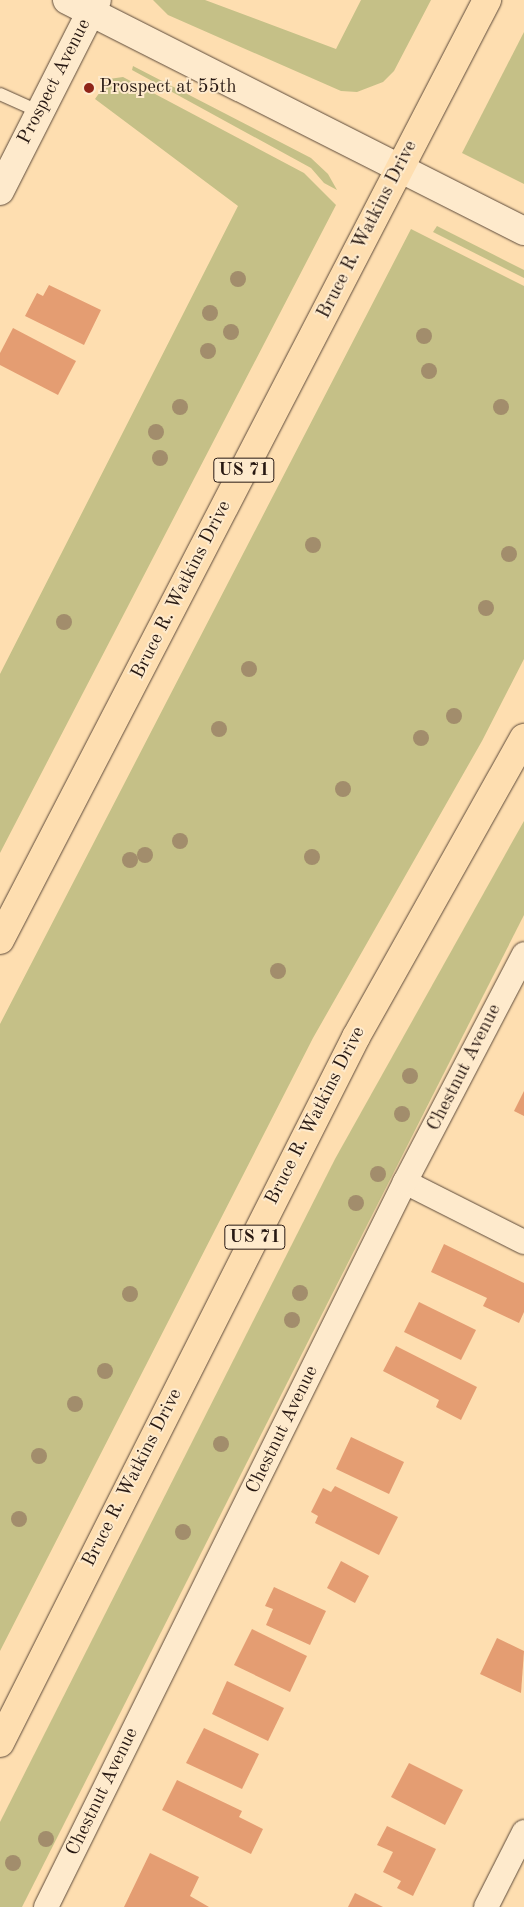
<!DOCTYPE html>
<style>
body{margin:0}
#map{position:relative;width:524px;height:1907px;overflow:hidden;background:#fedeb0;font-family:"Old Standard TT",serif}
div>[style]{position:absolute}
[style*='--x']{left:calc(var(--x)*1px);top:calc(var(--y)*1px);width:calc(var(--w)*1px);rotate:calc(var(--a)*1deg)}
.green>*{inset:0;background:#c5c087}
.building>*{inset:0;background:#e49d72}
.roads{filter:drop-shadow(0 0 1px #5d4a3a) drop-shadow(0 0 1px #5d4a3a)}
.service>*{height:12px;margin:-6px;padding:0 6px;transform-origin:6px;border-radius:6px;background:#feeacc}
.minor>*{height:24px;margin:-12px;padding:0 12px;transform-origin:12px;border-radius:12px;background:#feeacc}
.secondary>*{height:28px;margin:-14px;padding:0 14px;transform-origin:14px;border-radius:14px;background:#feeacc}
.trunk>*{height:28px;margin:-14px;padding:0 14px;transform-origin:14px;border-radius:14px;background:#fedeb0}
.trees>*{width:16px;height:16px;margin:-8px;border-radius:50%;background:#a28d6c}
.dots>*{width:14px;height:14px;translate:-50% -50%;box-sizing:border-box;border:2px solid #feeacc;border-radius:50%}
span{translate:-50% -50%;white-space:nowrap;text-align:center;line-height:1.15;-webkit-text-stroke:4px #feeacc;paint-order:stroke}
.shield-label span{padding:1px 4px;background:#feeacc;border:1px solid;border-radius:4px;-webkit-text-stroke-width:0}
.shield-label{font-size:18px;color:#271812;font-weight:700}
.street-label{font-size:19px;color:#271812}
.poi-label{font-size:19px;color:#271812}
.left{translate:0 -50%;text-align:left}
</style>
<div id="map">
<div class="green">
<div style="clip-path:polygon(153px 0,205px 0,336px 49px,361px 0,431px 0,394px 71px,383px 82px,357px 92px,341px 91px,168px 15px)"></div>
<div style="clip-path:polygon(524px 32px,524px 184px,462px 153px)"></div>
<div style="clip-path:polygon(133px 66px,311px 158px,328px 174px,337px 190px,324px 183px,311px 168px,132px 70px)"></div>
<div style="clip-path:polygon(123px 77px,304px 173px,336px 205px,0 853px,0 674px,238px 206px,95px 99px,109px 79px)"></div>
<div style="clip-path:polygon(437px 226px,524px 270px,524px 278px,433px 232px)"></div>
<div style="clip-path:polygon(411px 229px,524px 286px,524px 659px,482px 741px,313px 1038px,0 1651px,0 1024px)"></div>
<div style="clip-path:polygon(524px 821px,524px 915px,22px 1907px,0 1907px,0 1822px,335px 1159px)"></div>
</div>
<div class="building">
<div style="clip-path:polygon(49px 285px,101px 310px,84px 345px,25px 316px,37px 293px,43px 296px)"></div>
<div style="clip-path:polygon(13px 328px,76px 361px,58px 395px,0 365px,0 353px)"></div>
<div style="clip-path:polygon(524px 1091px,524px 1116px,514px 1111px)"></div>
<div style="clip-path:polygon(444px 1244px,524px 1283px,524px 1312px,519px 1323px,483px 1306px,487px 1298px,431px 1272px)"></div>
<div style="clip-path:polygon(419px 1302px,476px 1330px,461px 1360px,404px 1332px)"></div>
<div style="clip-path:polygon(396px 1346px,477px 1387px,461px 1420px,436px 1407px,439px 1400px,383px 1371px)"></div>
<div style="clip-path:polygon(351px 1437px,404px 1462px,389px 1494px,336px 1469px)"></div>
<div style="clip-path:polygon(335px 1486px,398px 1517px,379px 1555px,315px 1523px,318px 1516px,311px 1512px,323px 1488px,331px 1492px)"></div>
<div style="clip-path:polygon(341px 1561px,369px 1576px,355px 1603px,327px 1588px)"></div>
<div style="clip-path:polygon(274px 1587px,326px 1611px,310px 1645px,266px 1625px,273px 1609px,265px 1606px)"></div>
<div style="clip-path:polygon(252px 1629px,307px 1656px,290px 1692px,234px 1665px)"></div>
<div style="clip-path:polygon(497px 1638px,524px 1651px,521px 1693px,480px 1674px)"></div>
<div style="clip-path:polygon(227px 1681px,284px 1708px,268px 1741px,212px 1714px)"></div>
<div style="clip-path:polygon(204px 1728px,259px 1754px,242px 1789px,186px 1763px)"></div>
<div style="clip-path:polygon(409px 1763px,463px 1790px,445px 1825px,391px 1797px)"></div>
<div style="clip-path:polygon(177px 1780px,242px 1811px,239px 1817px,263px 1829px,251px 1854px,162px 1810px)"></div>
<div style="clip-path:polygon(387px 1826px,436px 1849px,413px 1896px,397px 1888px,401px 1881px,383px 1872px,393px 1852px,377px 1845px)"></div>
<div style="clip-path:polygon(150px 1853px,199px 1877px,190px 1896px,209px 1907px,124px 1907px)"></div>
<div style="clip-path:polygon(355px 1893px,383px 1907px,348px 1907px)"></div>
</div>
<div class="roads">
<div class="service">
<div style="--x:0;--y:94;--w:44;--a:24.2"></div>
</div>
<div class="minor">
<div style="--x:405;--y:1182;--w:133;--a:26.8"></div>
<div style="--x:46;--y:1907;--w:809;--a:-63.66"></div>
<div style="--x:405;--y:1182;--w:257;--a:-62.4"></div>
<div style="--x:486;--y:1907;--w:84;--a:-63.1"></div>
</div>
<div class="secondary">
<div style="--x:67;--y:0;--w:512;--a:26.82"></div>
<div style="--x:0;--y:191;--w:214;--a:-63.1"></div>
</div>
<div class="trunk">
<div style="--x:0;--y:940;--w:1059;--a:-62.61"></div>
<div style="--x:0;--y:1743;--w:791;--a:-63.24"></div>
<div style="--x:356;--y:1037;--w:343;--a:-60.7"></div>
</div>
</div>
<div class="trees">
<div style="left:238px;top:279px"></div>
<div style="left:210px;top:313px"></div>
<div style="left:231px;top:332px"></div>
<div style="left:424px;top:336px"></div>
<div style="left:208px;top:351px"></div>
<div style="left:429px;top:371px"></div>
<div style="left:180px;top:407px"></div>
<div style="left:501px;top:407px"></div>
<div style="left:156px;top:432px"></div>
<div style="left:160px;top:458px"></div>
<div style="left:313px;top:545px"></div>
<div style="left:509px;top:554px"></div>
<div style="left:486px;top:608px"></div>
<div style="left:64px;top:622px"></div>
<div style="left:249px;top:669px"></div>
<div style="left:454px;top:716px"></div>
<div style="left:219px;top:729px"></div>
<div style="left:421px;top:738px"></div>
<div style="left:343px;top:789px"></div>
<div style="left:180px;top:841px"></div>
<div style="left:145px;top:855px"></div>
<div style="left:312px;top:857px"></div>
<div style="left:130px;top:860px"></div>
<div style="left:278px;top:971px"></div>
<div style="left:410px;top:1076px"></div>
<div style="left:402px;top:1114px"></div>
<div style="left:378px;top:1174px"></div>
<div style="left:356px;top:1203px"></div>
<div style="left:300px;top:1293px"></div>
<div style="left:130px;top:1294px"></div>
<div style="left:292px;top:1320px"></div>
<div style="left:105px;top:1371px"></div>
<div style="left:75px;top:1404px"></div>
<div style="left:221px;top:1444px"></div>
<div style="left:39px;top:1456px"></div>
<div style="left:19px;top:1519px"></div>
<div style="left:183px;top:1532px"></div>
<div style="left:46px;top:1839px"></div>
<div style="left:13px;top:1863px"></div>
</div>
<div class="dots">
<div style="left:89px;top:88px;background:#8f2418"></div>
</div>
<div class="shield-label">
<span style="left:244px;top:470px">US 71</span>
<span style="left:255px;top:1237px">US 71</span>
</div>
<div class="street-label">
<span style="left:55px;top:82px;rotate:-63deg">Prospect Avenue</span>
<span style="left:368px;top:230px;rotate:-63deg">Bruce R. Watkins Drive</span>
<span style="left:182px;top:590px;rotate:-63deg">Bruce R. Watkins Drive</span>
<span style="left:465px;top:1068px;rotate:-63deg">Chestnut Avenue</span>
<span style="left:316px;top:1116px;rotate:-63deg">Bruce R. Watkins Drive</span>
<span style="left:283px;top:1430px;rotate:-64deg">Chestnut Avenue</span>
<span style="left:133px;top:1478px;rotate:-63deg">Bruce R. Watkins Drive</span>
<span style="left:103px;top:1792px;rotate:-64deg">Chestnut Avenue</span>
</div>
<div class="poi-label">
<span class="left" style="left:99px;top:88px">Prospect at 55th</span>
</div>
</div>
